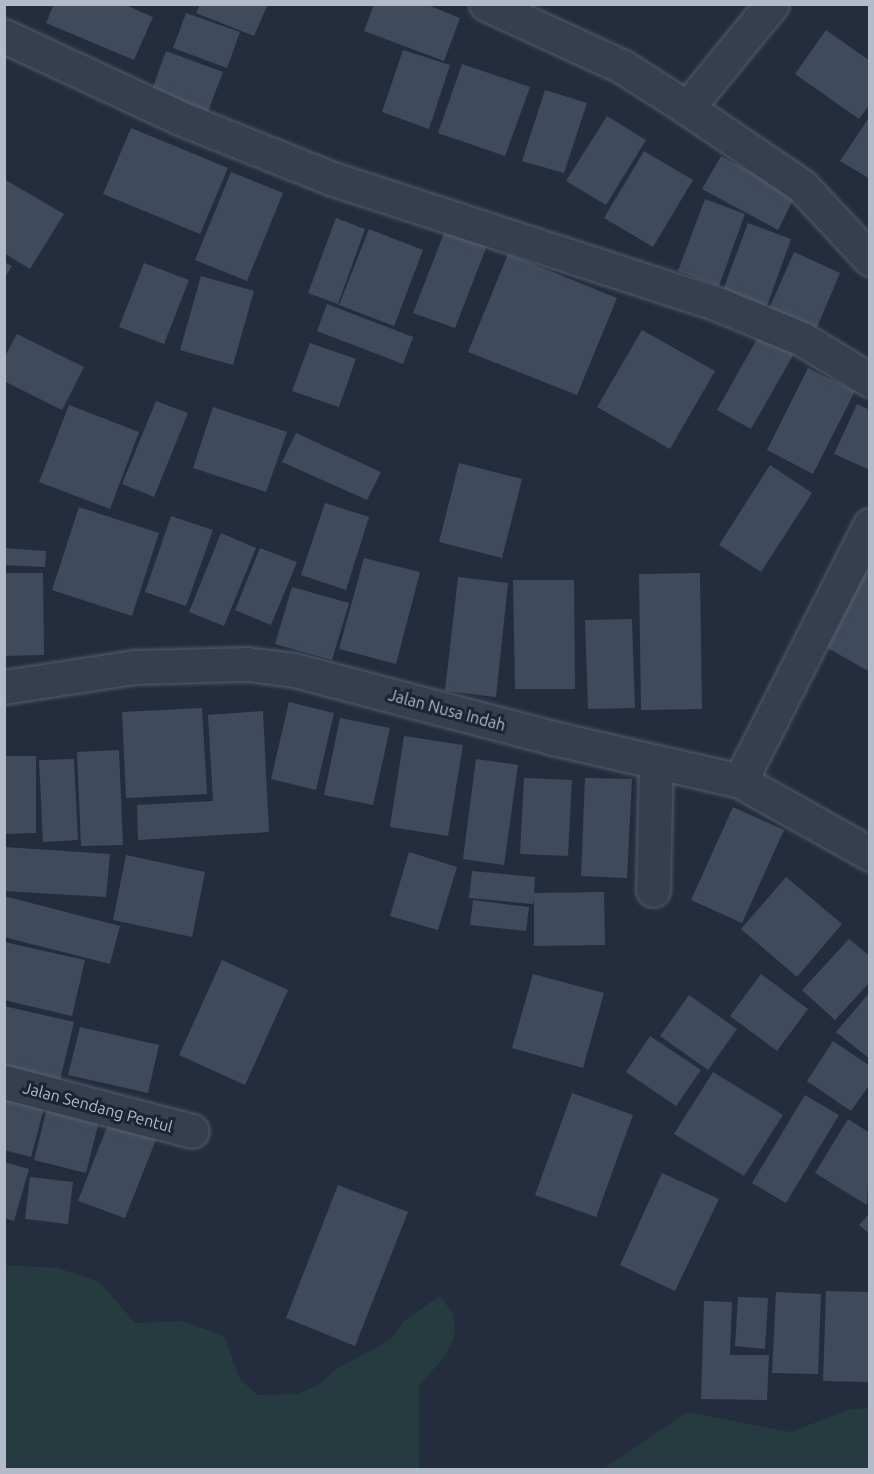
<!DOCTYPE html>
<style>
body{margin:0}
#map{position:relative;width:874px;height:1474px;overflow:hidden;background:#232d3e;font-family:Ubuntu,sans-serif}
div>[style]{position:absolute}
[style*='--x']{left:calc(var(--x)*1px);top:calc(var(--y)*1px);width:calc(var(--w)*1px);rotate:calc(var(--a)*1deg)}
.green>*{inset:0;background:#253b3f}
.building>*{inset:0;background:#3f4b5d}
.roads{filter:drop-shadow(0 0 2px #555d6c) drop-shadow(0 0 2px #555d6c)}
.minor>*{height:33px;margin:-16.5px;padding:0 16.5px;transform-origin:16.5px;border-radius:16.5px;background:#373f4e}
span{translate:-50% -50%;white-space:nowrap;text-align:center;line-height:1.15;-webkit-text-stroke:6px #1c2433;paint-order:stroke}
.street-label{font-size:16px;color:#b3bac9}
.frame{position:absolute;inset:0;border:6px solid #b3bac9;pointer-events:none}
</style>
<div id="map">
<div class="green">
<div style="clip-path:polygon(4px 1265px,57px 1268px,100px 1282px,135px 1323px,183px 1321px,224px 1336px,240px 1379px,257px 1395px,298px 1394px,320px 1384px,335px 1370px,391px 1339px,405px 1320px,440px 1296px,454px 1315px,455px 1336px,446px 1355px,419px 1386px,419px 1469px,5px 1469px)"></div>
<div style="clip-path:polygon(869px 1408px,869px 1469px,603px 1469px,687px 1412px,791px 1432px,850px 1409px)"></div>
</div>
<div class="building">
<div style="clip-path:polygon(54px 4px,123px 4px,153px 17px,134px 60px,46px 23px)"></div>
<div style="clip-path:polygon(200px 4px,268px 4px,254px 36px,196px 13px)"></div>
<div style="clip-path:polygon(374px 4px,425px 4px,460px 18px,444px 61px,364px 31px)"></div>
<div style="clip-path:polygon(186px 13px,240px 32px,227px 68px,173px 48px)"></div>
<div style="clip-path:polygon(826px 30px,870px 61px,870px 104px,859px 119px,795px 74px)"></div>
<div style="clip-path:polygon(403px 50px,450px 65px,429px 129px,382px 112px)"></div>
<div style="clip-path:polygon(166px 51px,223px 72px,207px 114px,151px 93px)"></div>
<div style="clip-path:polygon(462px 64px,530px 87px,505px 156px,438px 133px)"></div>
<div style="clip-path:polygon(545px 90px,587px 103px,564px 173px,522px 161px)"></div>
<div style="clip-path:polygon(607px 116px,646px 140px,606px 205px,566px 181px)"></div>
<div style="clip-path:polygon(870px 116px,870px 179px,840px 161px)"></div>
<div style="clip-path:polygon(131px 128px,228px 168px,200px 234px,103px 194px)"></div>
<div style="clip-path:polygon(644px 151px,693px 180px,653px 247px,604px 218px)"></div>
<div style="clip-path:polygon(721px 156px,795px 196px,778px 230px,702px 189px)"></div>
<div style="clip-path:polygon(231px 172px,283px 193px,247px 281px,195px 260px)"></div>
<div style="clip-path:polygon(4px 179px,64px 214px,30px 269px,4px 253px)"></div>
<div style="clip-path:polygon(705px 199px,745px 214px,719px 286px,678px 271px)"></div>
<div style="clip-path:polygon(336px 218px,365px 229px,338px 304px,308px 293px)"></div>
<div style="clip-path:polygon(748px 223px,791px 239px,767px 306px,723px 290px)"></div>
<div style="clip-path:polygon(446px 228px,488px 243px,455px 328px,413px 313px)"></div>
<div style="clip-path:polygon(369px 229px,423px 250px,394px 326px,339px 305px)"></div>
<div style="clip-path:polygon(794px 252px,840px 273px,815px 332px,768px 311px)"></div>
<div style="clip-path:polygon(508px 254px,617px 298px,577px 395px,468px 352px)"></div>
<div style="clip-path:polygon(4px 262px,12px 266px,4px 279px)"></div>
<div style="clip-path:polygon(144px 263px,189px 280px,164px 344px,119px 327px)"></div>
<div style="clip-path:polygon(201px 276px,254px 291px,233px 365px,180px 350px)"></div>
<div style="clip-path:polygon(327px 304px,413px 337px,403px 364px,317px 331px)"></div>
<div style="clip-path:polygon(642px 330px,715px 371px,670px 449px,597px 407px)"></div>
<div style="clip-path:polygon(762px 330px,796px 350px,751px 429px,717px 410px)"></div>
<div style="clip-path:polygon(17px 334px,84px 367px,62px 410px,4px 381px,4px 358px)"></div>
<div style="clip-path:polygon(310px 343px,356px 359px,339px 407px,292px 391px)"></div>
<div style="clip-path:polygon(808px 368px,855px 391px,813px 474px,767px 450px)"></div>
<div style="clip-path:polygon(156px 401px,188px 413px,154px 497px,122px 484px)"></div>
<div style="clip-path:polygon(857px 404px,870px 410px,870px 470px,834px 454px)"></div>
<div style="clip-path:polygon(69px 405px,139px 432px,110px 509px,39px 482px)"></div>
<div style="clip-path:polygon(213px 407px,287px 432px,266px 492px,193px 468px)"></div>
<div style="clip-path:polygon(296px 433px,381px 472px,367px 500px,282px 462px)"></div>
<div style="clip-path:polygon(459px 463px,522px 479px,502px 558px,439px 542px)"></div>
<div style="clip-path:polygon(770px 465px,812px 493px,761px 572px,719px 545px)"></div>
<div style="clip-path:polygon(325px 503px,369px 517px,346px 590px,301px 575px)"></div>
<div style="clip-path:polygon(79px 507px,159px 533px,132px 616px,52px 590px)"></div>
<div style="clip-path:polygon(171px 516px,213px 530px,186px 606px,145px 592px)"></div>
<div style="clip-path:polygon(221px 533px,256px 548px,224px 626px,189px 612px)"></div>
<div style="clip-path:polygon(4px 548px,46px 551px,45px 567px,4px 565px)"></div>
<div style="clip-path:polygon(260px 548px,297px 562px,271px 625px,235px 610px)"></div>
<div style="clip-path:polygon(364px 558px,420px 572px,396px 664px,339px 649px)"></div>
<div style="clip-path:polygon(870px 565px,870px 672px,824px 646px)"></div>
<div style="clip-path:polygon(4px 573px,43px 573px,44px 655px,4px 656px)"></div>
<div style="clip-path:polygon(700px 573px,702px 709px,641px 710px,639px 574px)"></div>
<div style="clip-path:polygon(458px 577px,508px 583px,496px 697px,445px 691px)"></div>
<div style="clip-path:polygon(513px 580px,574px 580px,575px 689px,515px 689px)"></div>
<div style="clip-path:polygon(292px 587px,349px 603px,332px 660px,275px 644px)"></div>
<div style="clip-path:polygon(632px 619px,635px 708px,588px 709px,585px 620px)"></div>
<div style="clip-path:polygon(289px 702px,334px 713px,316px 790px,271px 779px)"></div>
<div style="clip-path:polygon(202px 708px,207px 794px,126px 798px,122px 712px)"></div>
<div style="clip-path:polygon(263px 711px,269px 832px,138px 840px,137px 805px,213px 801px,208px 715px)"></div>
<div style="clip-path:polygon(340px 718px,390px 728px,373px 805px,324px 795px)"></div>
<div style="clip-path:polygon(404px 736px,463px 745px,448px 836px,390px 827px)"></div>
<div style="clip-path:polygon(119px 750px,123px 845px,81px 846px,77px 752px)"></div>
<div style="clip-path:polygon(4px 756px,36px 756px,36px 833px,4px 834px)"></div>
<div style="clip-path:polygon(74px 759px,78px 840px,43px 842px,39px 760px)"></div>
<div style="clip-path:polygon(476px 759px,518px 765px,504px 865px,463px 859px)"></div>
<div style="clip-path:polygon(524px 778px,572px 780px,568px 856px,520px 854px)"></div>
<div style="clip-path:polygon(585px 778px,632px 779px,627px 878px,581px 876px)"></div>
<div style="clip-path:polygon(733px 807px,784px 830px,742px 923px,691px 900px)"></div>
<div style="clip-path:polygon(4px 847px,110px 854px,106px 897px,4px 891px)"></div>
<div style="clip-path:polygon(409px 852px,457px 867px,438px 930px,390px 916px)"></div>
<div style="clip-path:polygon(126px 855px,205px 872px,192px 937px,113px 920px)"></div>
<div style="clip-path:polygon(472px 871px,535px 877px,534px 893px,604px 892px,605px 945px,534px 946px,534px 898px,533px 904px,469px 898px)"></div>
<div style="clip-path:polygon(786px 877px,842px 924px,797px 977px,741px 929px)"></div>
<div style="clip-path:polygon(4px 896px,120px 926px,110px 964px,4px 937px)"></div>
<div style="clip-path:polygon(473px 900px,529px 907px,526px 931px,470px 925px)"></div>
<div style="clip-path:polygon(849px 939px,870px 956px,870px 982px,835px 1020px,802px 990px)"></div>
<div style="clip-path:polygon(4px 942px,85px 960px,72px 1016px,4px 1000px)"></div>
<div style="clip-path:polygon(222px 960px,288px 990px,245px 1085px,179px 1055px)"></div>
<div style="clip-path:polygon(533px 974px,604px 993px,583px 1068px,512px 1048px)"></div>
<div style="clip-path:polygon(761px 974px,808px 1009px,777px 1051px,730px 1016px)"></div>
<div style="clip-path:polygon(870px 992px,870px 1059px,836px 1032px)"></div>
<div style="clip-path:polygon(689px 995px,737px 1029px,708px 1070px,660px 1036px)"></div>
<div style="clip-path:polygon(4px 1006px,74px 1022px,60px 1080px,4px 1068px)"></div>
<div style="clip-path:polygon(80px 1027px,159px 1045px,148px 1093px,68px 1075px)"></div>
<div style="clip-path:polygon(650px 1036px,701px 1070px,676px 1106px,626px 1072px)"></div>
<div style="clip-path:polygon(833px 1041px,870px 1066px,870px 1084px,851px 1111px,807px 1081px)"></div>
<div style="clip-path:polygon(713px 1072px,783px 1115px,744px 1176px,674px 1134px)"></div>
<div style="clip-path:polygon(4px 1086px,47px 1097px,31px 1157px,4px 1150px)"></div>
<div style="clip-path:polygon(572px 1093px,633px 1115px,596px 1217px,535px 1195px)"></div>
<div style="clip-path:polygon(805px 1095px,839px 1115px,786px 1203px,752px 1183px)"></div>
<div style="clip-path:polygon(49px 1100px,101px 1113px,86px 1173px,34px 1160px)"></div>
<div style="clip-path:polygon(110px 1119px,157px 1137px,125px 1218px,78px 1201px)"></div>
<div style="clip-path:polygon(848px 1119px,870px 1133px,867px 1205px,815px 1173px)"></div>
<div style="clip-path:polygon(4px 1162px,29px 1169px,14px 1221px,4px 1218px)"></div>
<div style="clip-path:polygon(662px 1173px,719px 1199px,675px 1291px,620px 1265px)"></div>
<div style="clip-path:polygon(30px 1177px,73px 1182px,68px 1224px,25px 1219px)"></div>
<div style="clip-path:polygon(338px 1185px,408px 1212px,355px 1346px,286px 1318px)"></div>
<div style="clip-path:polygon(870px 1213px,870px 1234px,859px 1225px)"></div>
<div style="clip-path:polygon(826px 1291px,870px 1292px,870px 1382px,823px 1381px)"></div>
<div style="clip-path:polygon(776px 1292px,821px 1294px,818px 1374px,772px 1373px)"></div>
<div style="clip-path:polygon(738px 1297px,768px 1298px,765px 1349px,735px 1346px)"></div>
<div style="clip-path:polygon(704px 1301px,732px 1302px,730px 1355px,769px 1355px,767px 1400px,701px 1399px)"></div>
</div>
<div class="roads">
<div class="minor">
<div style="--x:486;--y:4;--w:151;--a:24.7"></div>
<div style="--x:623;--y:67;--w:76;--a:32.6"></div>
<div style="--x:772;--y:4;--w:134;--a:129.3"></div>
<div style="--x:687;--y:108;--w:139;--a:34.1"></div>
<div style="--x:802;--y:186;--w:100;--a:47"></div>
<div style="--x:4;--y:36;--w:196;--a:25"></div>
<div style="--x:182;--y:119;--w:162;--a:21.7"></div>
<div style="--x:333;--y:179;--w:407;--a:18"></div>
<div style="--x:720;--y:305;--w:89;--a:22.5"></div>
<div style="--x:802;--y:339;--w:79;--a:31.1"></div>
<div style="--x:4;--y:687;--w:133;--a:-8.7"></div>
<div style="--x:135;--y:667;--w:112;--a:-1.5"></div>
<div style="--x:247;--y:664;--w:47;--a:7.3"></div>
<div style="--x:294;--y:670;--w:268;--a:14.7"></div>
<div style="--x:553;--y:738;--w:192;--a:12.9"></div>
<div style="--x:740;--y:781;--w:149;--a:29.3"></div>
<div style="--x:740;--y:781;--w:287;--a:-63.1"></div>
<div style="--x:653;--y:890;--w:128;--a:-88.7"></div>
<div style="--x:4;--y:1082;--w:194;--a:14.6"></div>
</div>
</div>
<div class="street-label">
<span style="left:447px;top:710px;rotate:15deg">Jalan Nusa Indah</span>
<span style="left:98px;top:1107px;rotate:15deg">Jalan Sendang Pentul</span>
</div>
<div class="frame"></div>
</div>
